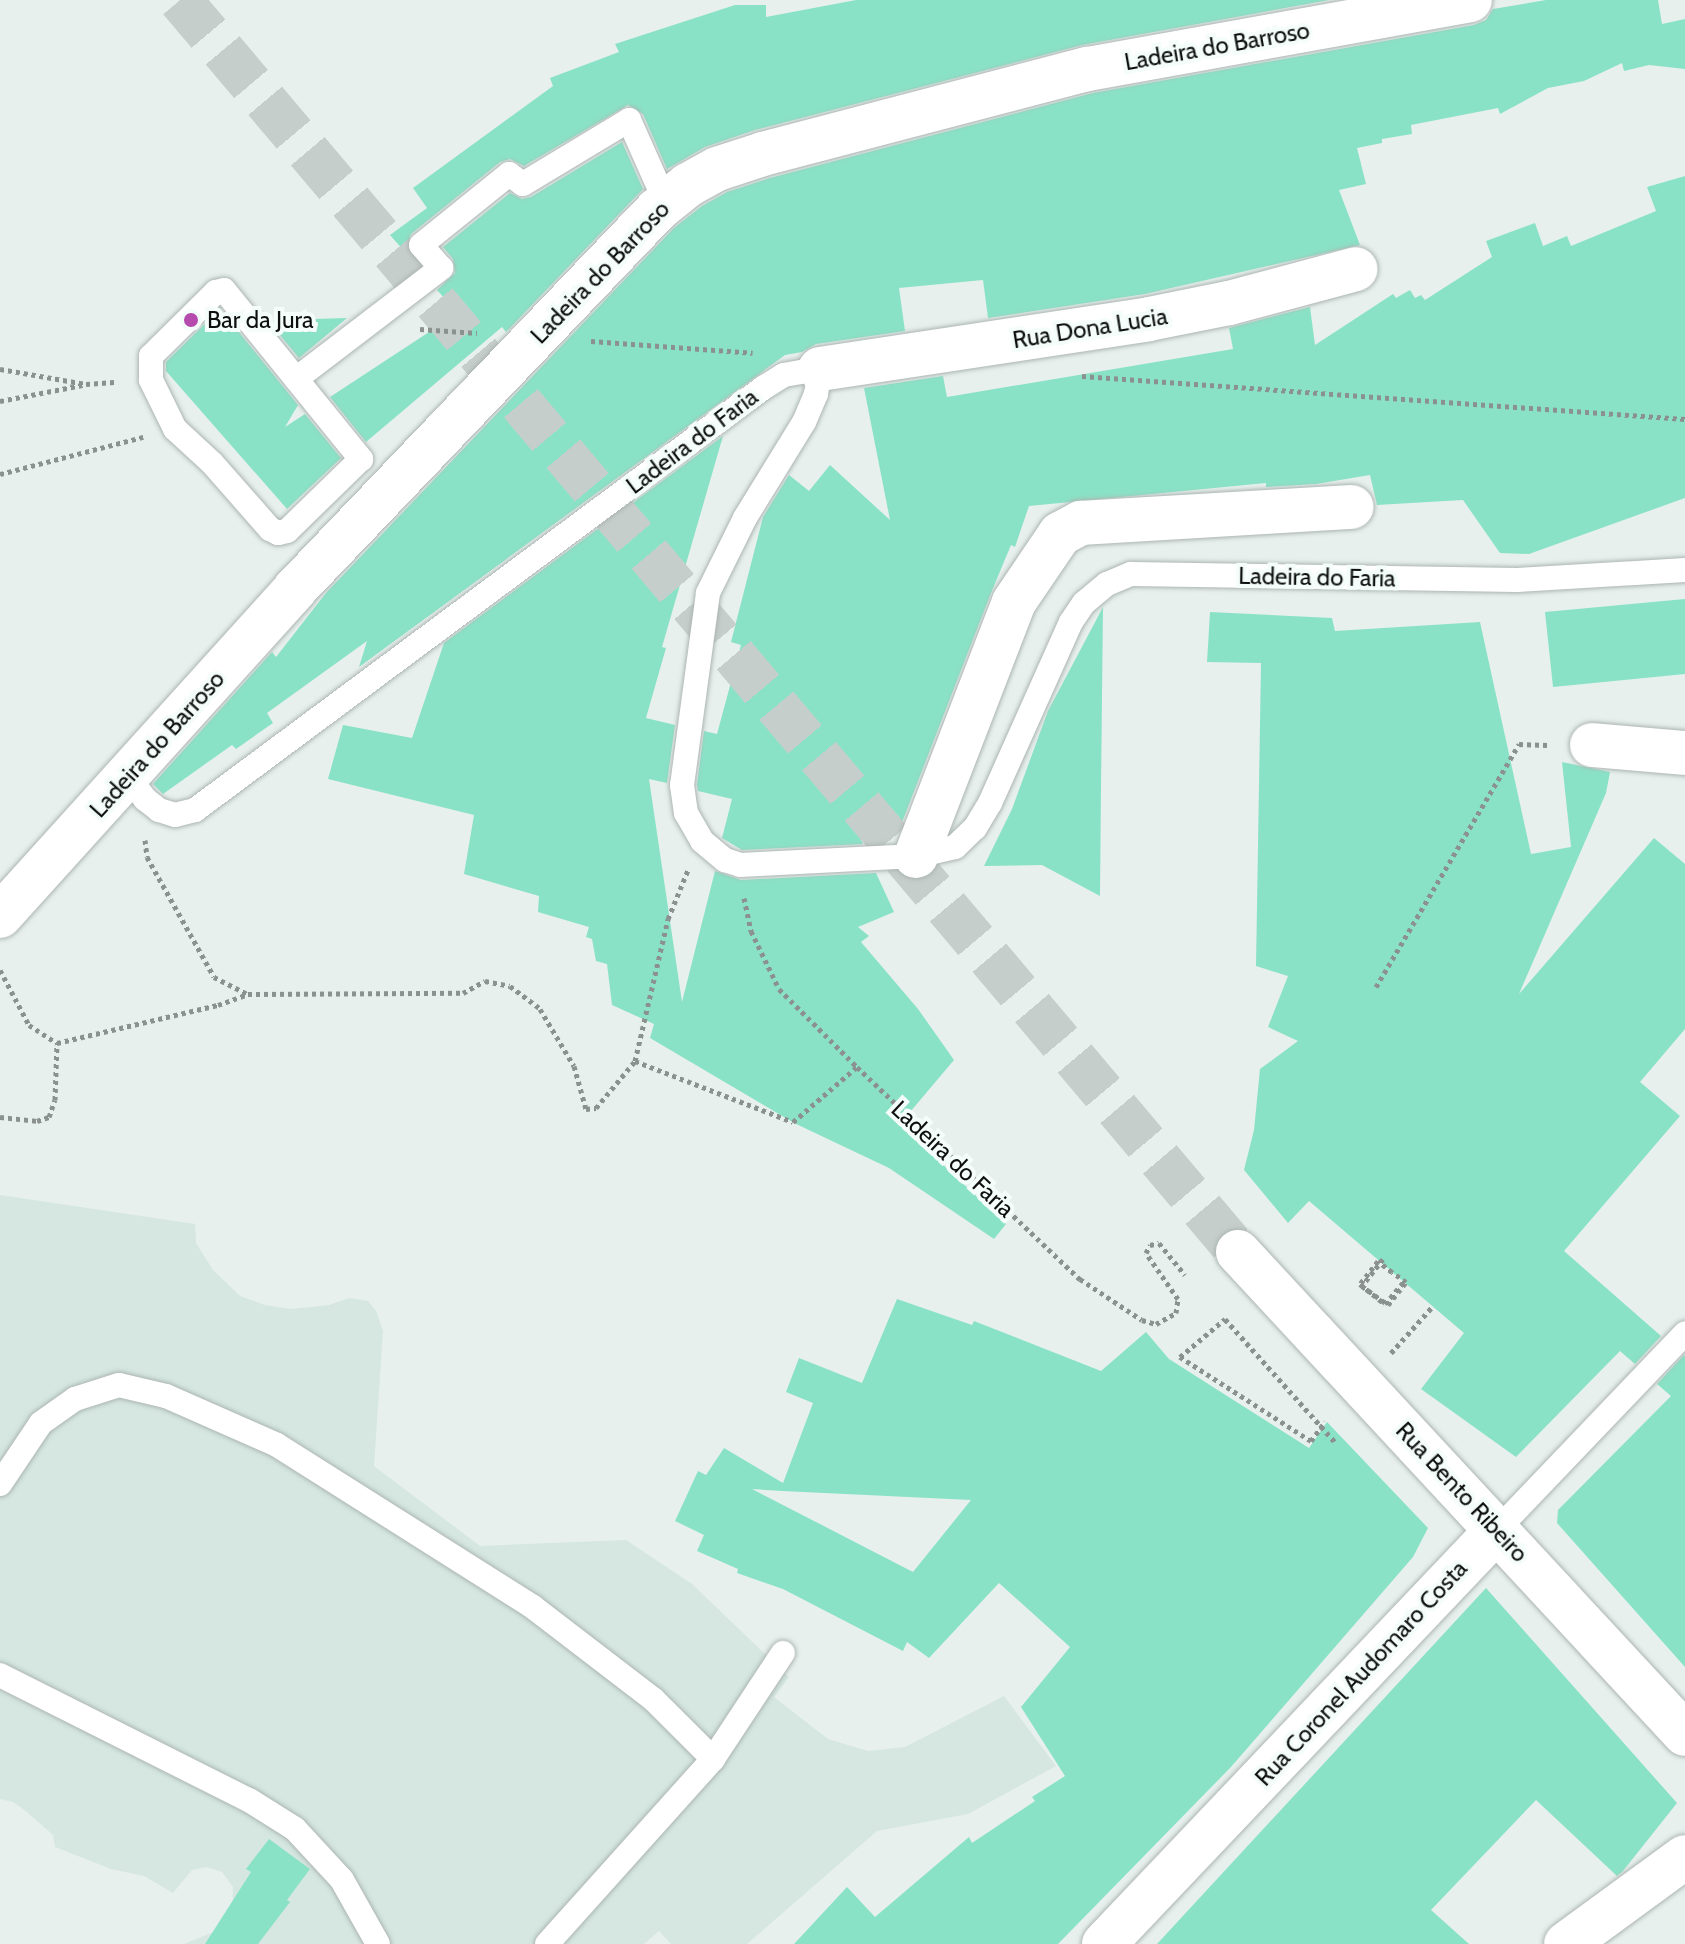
<!DOCTYPE html>
<style>
body{margin:0}
#map{position:relative;width:1685px;height:1944px;overflow:hidden;background:#e7f0ed;font-family:Cabin,sans-serif}
div>[style]{position:absolute}
[style*='--x']{left:calc(var(--x)*1px);top:calc(var(--y)*1px);width:calc(var(--w)*1px);rotate:calc(var(--a)*1deg)}
.built>*{inset:0;background:#d5e7e0}
.building>*{inset:0;background:#8ae2c6}
.tertiary-tunnel>*{height:44px;margin-top:-22px;transform-origin:0;background:repeating-linear-gradient(90deg,#c6cecc 0 44px,transparent 0 66px)}
.path>*{height:5px;margin-top:-2.5px;transform-origin:0;background:repeating-linear-gradient(90deg,#8b918f 0 4px,transparent 0 8px)}
.roads{filter:drop-shadow(0 0 2px #acb5b2) drop-shadow(0 0 2px #acb5b2)}
.service>*{height:24px;margin:-12px;padding:0 12px;transform-origin:12px;border-radius:12px;background:#fff}
.minor>*{height:44px;margin:-22px;padding:0 22px;transform-origin:22px;border-radius:22px;background:#fff}
.tertiary>*{height:44px;margin:-22px;padding:0 22px;transform-origin:22px;border-radius:22px;background:#fff}
.path-bridge>*{height:5px;margin-top:-2.5px;transform-origin:0;background:repeating-linear-gradient(90deg,#8b918f 0 4px,transparent 0 8px)}
.dots>*{width:22px;height:22px;translate:-50% -50%;box-sizing:border-box;border:4px solid #f4fdfa;border-radius:50%}
span{translate:-50% -50%;white-space:nowrap;text-align:center;line-height:1.15;-webkit-text-stroke:8px #f4fdfa;paint-order:stroke}
.street-label{font-size:24px;color:#0d100f}
.poi-label{font-size:24px;color:#0d100f}
.left{translate:0 -50%;text-align:left}
</style>
<div id="map">
<div class="built">
<div style="clip-path:polygon(0 1195px,195px 1224px,196px 1243px,213px 1270px,240px 1296px,265px 1305px,291px 1309px,329px 1305px,349px 1298px,368px 1301px,376px 1311px,383px 1331px,374px 1466px,480px 1546px,626px 1540px,692px 1584px,789px 1677px,774px 1697px,828px 1739px,868px 1751px,905px 1747px,1004px 1696px,1056px 1766px,968px 1814px,877px 1831px,747px 1944px,671px 1944px,659px 1931px,644px 1944px,184px 1944px,221px 1929px,232px 1917px,233px 1887px,222px 1872px,206px 1867px,192px 1870px,173px 1893px,144px 1876px,111px 1869px,55px 1847px,53px 1835px,27px 1812px,13px 1802px,0 1799px)"></div>
</div>
<div class="building">
<div style="clip-path:polygon(856px 0,1329px 0,1082px 45px,755px 130px,705px 147px,667px 169px,643px 114px,628px 105px,524px 166px,510px 159px,500px 162px,411px 234px,406px 248px,418px 267px,390px 235px,427px 208px,413px 188px,553px 86px,550px 78px,619px 52px,615px 44px,735px 5px,766px 5px,766px 17px)"></div>
<div style="clip-path:polygon(1546px 0,1658px 0,1662px 24px,1685px 19px,1685px 69px,1649px 65px,1624px 71px,1622px 63px,1584px 81px,1548px 88px,1500px 114px,1498px 108px,1411px 125px,1412px 134px,1382px 139px,1382px 143px,1357px 148px,1366px 184px,1339px 190px,1360px 245px,1145px 294px,988px 318px,983px 280px,899px 288px,905px 331px,816px 344px,802px 352px,785px 355px,359px 667px,367px 641px,267px 713px,273px 723px,236px 749px,232px 745px,163px 794px,153px 784px,272px 652px,276px 657px,326px 593px,674px 228px,702px 206px,727px 192px,770px 178px,1093px 93px,1474px 25px,1486px 20px,1493px 9px)"></div>
<div style="clip-path:polygon(622px 142px,643px 189px,506px 332px,502px 327px,366px 442px,330px 397px,458px 313px,437px 290px,455px 273px,453px 259px,443px 247px,510px 193px,522px 199px,531px 197px)"></div>
<div style="clip-path:polygon(1685px 176px,1685px 498px,1529px 554px,1500px 553px,1463px 500px,1377px 505px,1370px 475px,1316px 484px,1266px 487px,1266px 483px,1029px 506px,1015px 547px,1011px 545px,991px 593px,899px 830px,859px 835px,863px 844px,742px 850px,722px 838px,732px 799px,698px 791px,697px 785px,704px 731px,717px 734px,741px 645px,731px 642px,763px 517px,789px 475px,809px 491px,830px 465px,890px 520px,864px 388px,943px 376px,947px 397px,1233px 349px,1229px 328px,1310px 307px,1315px 345px,1393px 294px,1396px 298px,1410px 290px,1415px 298px,1421px 295px,1425px 300px,1492px 257px,1486px 241px,1535px 223px,1543px 246px,1567px 236px,1571px 246px,1656px 211px,1647px 187px)"></div>
<div style="clip-path:polygon(220px 309px,298px 405px,285px 427px,305px 414px,341px 458px,287px 509px,166px 371px,166px 362px)"></div>
<div style="clip-path:polygon(347px 318px,299px 358px,270px 323px,280px 320px)"></div>
<div style="clip-path:polygon(723px 436px,662px 647px,666px 648px,646px 718px,675px 725px,667px 783px,649px 779px,682px 1002px,715px 871px,741px 880px,876px 873px,894px 912px,858px 927px,869px 936px,861px 942px,918px 1009px,954px 1060px,905px 1118px,944px 1156px,940px 1162px,1006px 1224px,994px 1239px,889px 1168px,794px 1123px,650px 1038px,654px 1024px,612px 1005px,607px 964px,596px 961px,592px 939px,586px 937px,589px 927px,538px 912px,539px 896px,464px 874px,474px 815px,328px 779px,343px 725px,412px 738px,444px 643px)"></div>
<div style="clip-path:polygon(1685px 599px,1685px 674px,1553px 687px,1545px 612px)"></div>
<div style="clip-path:polygon(1103px 607px,1101px 789px,1100px 896px,1042px 865px,984px 866px,1012px 809px,1048px 711px)"></div>
<div style="clip-path:polygon(1210px 612px,1332px 618px,1335px 631px,1480px 622px,1531px 854px,1571px 847px,1562px 762px,1610px 772px,1606px 793px,1519px 994px,1654px 838px,1685px 864px,1685px 1029px,1640px 1082px,1680px 1116px,1564px 1251px,1661px 1336px,1635px 1364px,1620px 1351px,1516px 1457px,1421px 1389px,1464px 1333px,1309px 1201px,1288px 1223px,1244px 1170px,1254px 1130px,1260px 1069px,1298px 1041px,1268px 1027px,1288px 976px,1256px 966px,1261px 663px,1207px 662px)"></div>
<div style="clip-path:polygon(evenodd,897px 1299px,972px 1325px,974px 1321px,1101px 1371px,1146px 1332px,1169px 1359px,1309px 1448px,1327px 1422px,1428px 1528px,1413px 1557px,1231px 1767px,1058px 1944px,794px 1944px,847px 1887px,875px 1917px,969px 1837px,972px 1843px,1035px 1801px,1032px 1797px,1065px 1776px,1021px 1707px,1070px 1647px,999px 1583px,929px 1658px,907px 1642px,903px 1651px,783px 1589px,737px 1573px,738px 1569px,697px 1551px,704px 1535px,675px 1521px,698px 1471px,706px 1475px,724px 1448px,783px 1483px,813px 1403px,786px 1392px,799px 1358px,862px 1383px,897px 1299px,752px 1489px,782px 1491px,971px 1500px,913px 1572px,752px 1489px)"></div>
<div style="clip-path:polygon(1684px 1355px,1685px 1356px,1685px 1667px,1557px 1523px,1558px 1510px,1671px 1396px,1657px 1384px)"></div>
<div style="clip-path:polygon(1486px 1588px,1677px 1803px,1623px 1871px,1617px 1876px,1536px 1800px,1431px 1910px,1469px 1944px,1157px 1944px)"></div>
<div style="clip-path:polygon(269px 1839px,310px 1869px,287px 1900px,290px 1902px,258px 1944px,205px 1944px,251px 1872px,246px 1869px)"></div>
</div>
<div class="tertiary-tunnel">
<div style="--x:180;--y:0;--w:1639;--a:49.8"></div>
</div>
<div class="path">
<div style="--x:292;--y:320;--w:22;--a:5"></div>
<div style="--x:420;--y:329;--w:57;--a:4"></div>
<div style="--x:591;--y:341;--w:162;--a:4.2"></div>
<div style="--x:0;--y:369;--w:87;--a:9.9"></div>
<div style="--x:86;--y:384;--w:32;--a:-4"></div>
<div style="--x:1082;--y:376;--w:605;--a:4.08"></div>
<div style="--x:0;--y:401;--w:84;--a:-11"></div>
<div style="--x:0;--y:474;--w:148;--a:-14.5"></div>
<div style="--x:145;--y:840;--w:17;--a:83"></div>
<div style="--x:147;--y:857;--w:137;--a:60.8"></div>
<div style="--x:214;--y:977;--w:38;--a:27"></div>
<div style="--x:744;--y:898;--w:34;--a:78"></div>
<div style="--x:751;--y:931;--w:64;--a:64.2"></div>
<div style="--x:779;--y:989;--w:110;--a:45"></div>
<div style="--x:857;--y:1067;--w:308;--a:43.6"></div>
<div style="--x:1080;--y:1279;--w:74;--a:33.5"></div>
<div style="--x:1142;--y:1320;--w:15;--a:16"></div>
<div style="--x:1156;--y:1324;--w:23;--a:-29"></div>
<div style="--x:1176;--y:1313;--w:14;--a:-82"></div>
<div style="--x:1178;--y:1299;--w:56;--a:-124.8"></div>
<div style="--x:1146;--y:1253;--w:9;--a:-63"></div>
<div style="--x:1150;--y:1245;--w:9;--a:-13"></div>
<div style="--x:1159;--y:1243;--w:41;--a:50.9"></div>
<div style="--x:0;--y:970;--w:62;--a:62.2"></div>
<div style="--x:29;--y:1025;--w:33;--a:33"></div>
<div style="--x:1376;--y:987;--w:282;--a:-59.5"></div>
<div style="--x:1519;--y:744;--w:29;--a:2"></div>
<div style="--x:57;--y:1043;--w:165;--a:-13.3"></div>
<div style="--x:218;--y:1005;--w:32;--a:-20"></div>
<div style="--x:248;--y:994;--w:215;--a:-0.3"></div>
<div style="--x:463;--y:993;--w:25;--a:-29"></div>
<div style="--x:485;--y:981;--w:25;--a:11"></div>
<div style="--x:510;--y:986;--w:38;--a:37"></div>
<div style="--x:540;--y:1009;--w:66;--a:59.2"></div>
<div style="--x:574;--y:1066;--w:45;--a:74.4"></div>
<div style="--x:586;--y:1109;--w:10;--a:-6"></div>
<div style="--x:596;--y:1108;--w:61;--a:-50.3"></div>
<div style="--x:635;--y:1061;--w:169;--a:21.1"></div>
<div style="--x:793;--y:1122;--w:84;--a:-40.7"></div>
<div style="--x:635;--y:1061;--w:146;--a:-76.9"></div>
<div style="--x:668;--y:919;--w:53;--a:-67.8"></div>
<div style="--x:0;--y:1117;--w:37;--a:6"></div>
<div style="--x:37;--y:1121;--w:13;--a:-18"></div>
<div style="--x:49;--y:1117;--w:18;--a:-71"></div>
<div style="--x:55;--y:1100;--w:57;--a:-88"></div>
<div style="--x:1392;--y:1272;--w:18;--a:-142"></div>
<div style="--x:1378;--y:1261;--w:29;--a:128"></div>
<div style="--x:1360;--y:1284;--w:32;--a:39"></div>
<div style="--x:1385;--y:1304;--w:30;--a:-50"></div>
<div style="--x:1391;--y:1353;--w:63;--a:-48.2"></div>
<div style="--x:1311;--y:1441;--w:24;--a:-54"></div>
</div>
<div class="roads">
<div class="service">
<div style="--x:224;--y:290;--w:218;--a:51"></div>
<div style="--x:361;--y:459;--w:103;--a:135.8"></div>
<div style="--x:287;--y:531;--w:9;--a:167"></div>
<div style="--x:278;--y:533;--w:9;--a:-153"></div>
<div style="--x:270;--y:529;--w:88;--a:-131.3"></div>
<div style="--x:212;--y:463;--w:50;--a:-137.4"></div>
<div style="--x:175;--y:429;--w:55;--a:-116.1"></div>
<div style="--x:151;--y:380;--w:24;--a:-90"></div>
<div style="--x:151;--y:356;--w:91;--a:-44.6"></div>
<div style="--x:216;--y:292;--w:8;--a:-14"></div>
<div style="--x:296;--y:379;--w:183;--a:-37.4"></div>
<div style="--x:441;--y:268;--w:30;--a:-131"></div>
<div style="--x:421;--y:245;--w:113;--a:-38.9"></div>
<div style="--x:509;--y:174;--w:17;--a:36"></div>
<div style="--x:523;--y:184;--w:124;--a:-31.1"></div>
<div style="--x:629;--y:120;--w:91;--a:66"></div>
<div style="--x:129;--y:777;--w:27;--a:54"></div>
<div style="--x:145;--y:799;--w:18;--a:38"></div>
<div style="--x:159;--y:810;--w:17;--a:17"></div>
<div style="--x:175;--y:815;--w:21;--a:-14"></div>
<div style="--x:195;--y:810;--w:708;--a:-36.61"></div>
<div style="--x:763;--y:388;--w:25;--a:-32"></div>
<div style="--x:784;--y:375;--w:22;--a:-10"></div>
<div style="--x:806;--y:371;--w:14;--a:-8"></div>
<div style="--x:820;--y:369;--w:25;--a:99"></div>
<div style="--x:816;--y:394;--w:30;--a:113"></div>
<div style="--x:804;--y:422;--w:113;--a:121.6"></div>
<div style="--x:745;--y:518;--w:84;--a:116.3"></div>
<div style="--x:708;--y:593;--w:194;--a:97.7"></div>
<div style="--x:682;--y:785;--w:28;--a:82"></div>
<div style="--x:686;--y:813;--w:32;--a:60"></div>
<div style="--x:702;--y:841;--w:30;--a:40"></div>
<div style="--x:725;--y:860;--w:16;--a:18"></div>
<div style="--x:740;--y:865;--w:176;--a:-2.9"></div>
<div style="--x:916;--y:856;--w:40;--a:-13"></div>
<div style="--x:955;--y:847;--w:28;--a:-44"></div>
<div style="--x:975;--y:828;--w:29;--a:-59"></div>
<div style="--x:990;--y:803;--w:198;--a:-65.9"></div>
<div style="--x:1071;--y:622;--w:23;--a:-56"></div>
<div style="--x:1084;--y:603;--w:30;--a:-40"></div>
<div style="--x:1107;--y:584;--w:26;--a:-23"></div>
<div style="--x:1131;--y:574;--w:386;--a:0.9"></div>
<div style="--x:1517;--y:580;--w:168;--a:-3.4"></div>
<div style="--x:0;--y:1484;--w:73;--a:-56.1"></div>
<div style="--x:41;--y:1423;--w:42;--a:-35.2"></div>
<div style="--x:75;--y:1399;--w:46;--a:-17.7"></div>
<div style="--x:119;--y:1385;--w:48;--a:13.2"></div>
<div style="--x:166;--y:1396;--w:121;--a:23.8"></div>
<div style="--x:277;--y:1445;--w:303;--a:32.3"></div>
<div style="--x:533;--y:1607;--w:151;--a:37.5"></div>
<div style="--x:653;--y:1699;--w:85;--a:45"></div>
<div style="--x:1497;--y:1530;--w:272;--a:-46.3"></div>
<div style="--x:0;--y:1675;--w:279;--a:26.7"></div>
<div style="--x:249;--y:1800;--w:54;--a:32.2"></div>
<div style="--x:295;--y:1829;--w:69;--a:47.3"></div>
<div style="--x:342;--y:1880;--w:73;--a:60.6"></div>
<div style="--x:547;--y:1944;--w:249;--a:-48.1"></div>
<div style="--x:713;--y:1759;--w:127;--a:-56.6"></div>
</div>
<div class="minor">
<div style="--x:820;--y:369;--w:333;--a:-8.6"></div>
<div style="--x:1149;--y:319;--w:82;--a:-11.3"></div>
<div style="--x:1229;--y:303;--w:131;--a:-15"></div>
<div style="--x:1592;--y:745;--w:93;--a:4.9"></div>
<div style="--x:916;--y:856;--w:272;--a:-68.9"></div>
<div style="--x:1014;--y:602;--w:82;--a:-55.9"></div>
<div style="--x:1060;--y:534;--w:24;--a:-28"></div>
<div style="--x:1081;--y:523;--w:271;--a:-3.4"></div>
<div style="--x:0;--y:916;--w:440;--a:-47.9"></div>
<div style="--x:295;--y:589;--w:524;--a:-46.31"></div>
<div style="--x:657;--y:210;--w:40;--a:-39"></div>
<div style="--x:688;--y:185;--w:33;--a:-29"></div>
<div style="--x:717;--y:169;--w:48;--a:-18.1"></div>
<div style="--x:763;--y:154;--w:336;--a:-14.7"></div>
<div style="--x:1088;--y:69;--w:388;--a:-10.2"></div>
<div style="--x:1104;--y:1944;--w:571;--a:-46.49"></div>
<div style="--x:1566;--y:1944;--w:147;--a:-36.2"></div>
</div>
<div class="tertiary">
<div style="--x:1238;--y:1252;--w:657;--a:47.16"></div>
</div>
</div>
<div class="path-bridge">
<div style="--x:1383;--y:1259;--w:34;--a:128"></div>
<div style="--x:1362;--y:1286;--w:32;--a:36"></div>
<div style="--x:1388;--y:1305;--w:29;--a:-52"></div>
<div style="--x:1406;--y:1282;--w:17;--a:-144"></div>
<div style="--x:1311;--y:1441;--w:156;--a:-147.3"></div>
<div style="--x:1180;--y:1357;--w:59;--a:-40.2"></div>
<div style="--x:1225;--y:1319;--w:165;--a:48.2"></div>
</div>
<div class="dots">
<div style="left:191px;top:320px;background:#b44bad"></div>
</div>
<div class="street-label">
<span style="left:1217px;top:46px;rotate:-10deg">Ladeira do Barroso</span>
<span style="left:600px;top:272px;rotate:-46deg">Ladeira do Barroso</span>
<span style="left:1090px;top:328px;rotate:-9deg">Rua Dona Lucia</span>
<span style="left:692px;top:441px;rotate:-37deg">Ladeira do Faria</span>
<span style="left:1317px;top:577px;rotate:1deg">Ladeira do Faria</span>
<span style="left:157px;top:744px;rotate:-48deg">Ladeira do Barroso</span>
<span style="left:953px;top:1159px;rotate:43deg">Ladeira do Faria</span>
<span style="left:1462px;top:1492px;rotate:47deg">Rua Bento Ribeiro</span>
<span style="left:1361px;top:1673px;rotate:-47deg">Rua Coronel Audomaro Costa</span>
</div>
<div class="poi-label">
<span class="left" style="left:207px;top:320px">Bar da Jura</span>
</div>
</div>
